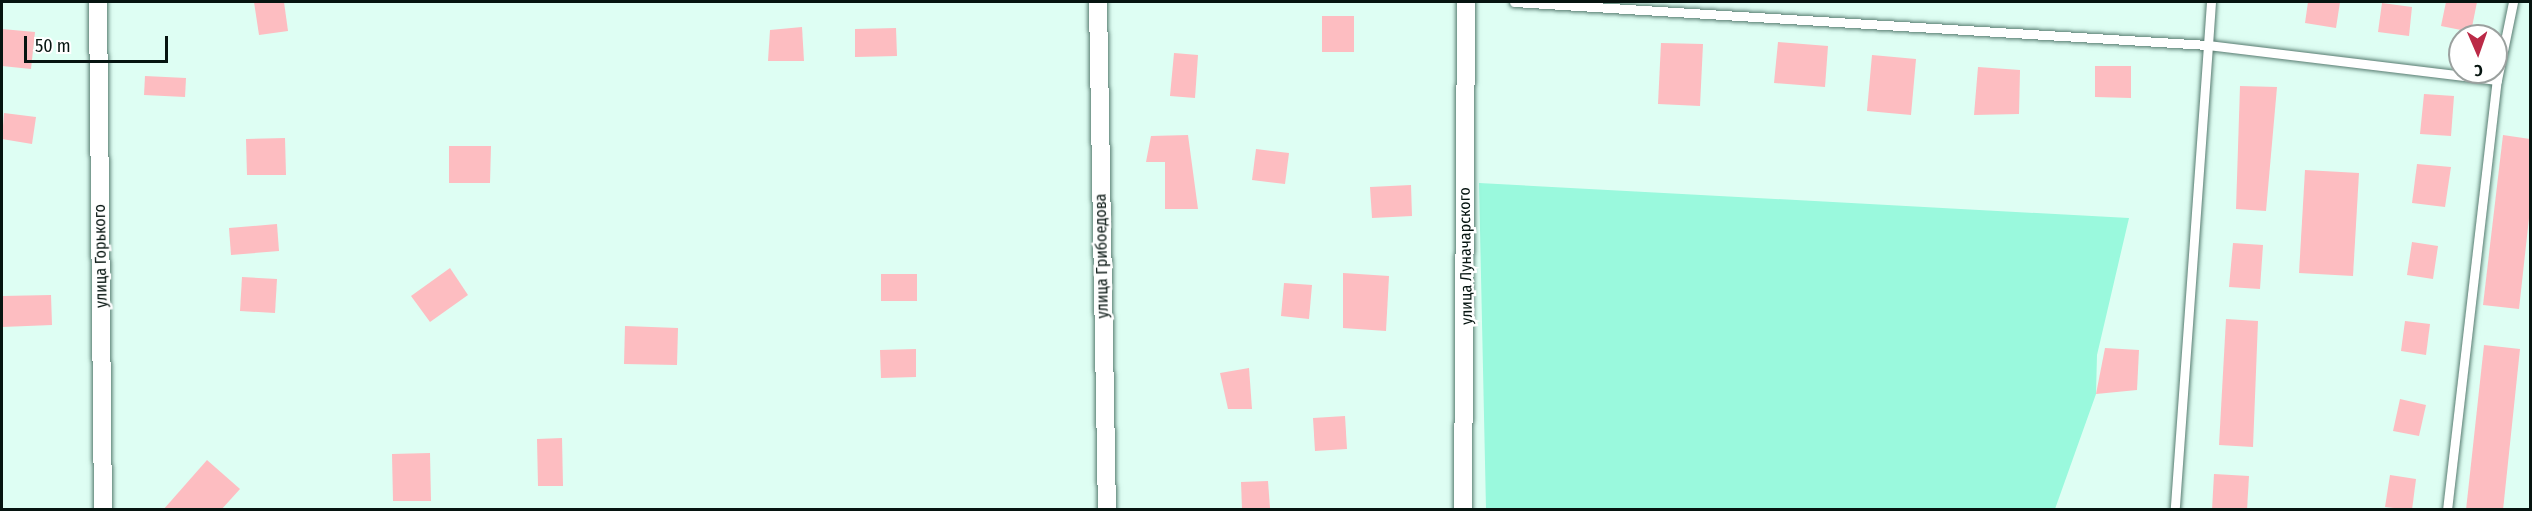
<!DOCTYPE html>
<meta charset="utf-8">
<style>
body{margin:0}
#map{position:relative;width:2532px;height:511px;overflow:hidden;background:#defef3;font-family:"Fira Sans Condensed",sans-serif}
div>[style]{position:absolute}
[style*='--x']{left:calc(var(--x)*1px);top:calc(var(--y)*1px);width:calc(var(--w)*1px);rotate:calc(var(--a)*1deg)}
.green>*{inset:0;background:#9af9dd}
.building>*{inset:0;background:#fdbdc1}
.roads{filter:drop-shadow(0 0 2px #577b70) drop-shadow(0 0 2px #577b70)}
.service>*{height:9px;margin:-4.5px;padding:0 4.5px;transform-origin:4.5px;border-radius:4.5px;background:#fff}
.minor>*{height:18px;margin:-9px;padding:0 9px;transform-origin:9px;border-radius:9px;background:#fff}
span{translate:-50% -50%;white-space:nowrap;text-align:center;line-height:1.15;-webkit-text-stroke:5px #fff;paint-order:stroke}
.street-label{font-size:16px;color:#061410}
.frame{position:absolute;inset:0;border:3px solid #061410;pointer-events:none}
.north{position:absolute;left:2448px;top:24px;width:60px;height:60px;box-sizing:border-box;background:#fff;border:2px solid #9ba19f;border-radius:50%;rotate:178deg;font-size:16px;font-weight:700;line-height:24px;text-align:center;color:#061410}
.north::after{content:'';display:block;margin:auto;width:21px;height:27px;background:#bb2a47;clip-path:polygon(50% 0,100% 100%,50% 72%,0 100%)}
.scale{position:absolute;left:24px;top:36px;width:144px;height:27px;box-sizing:border-box;border:3px solid #061410;border-top:0;padding-left:8px;font-size:18px;line-height:21px;white-space:nowrap;color:#061410;-webkit-text-stroke:4px #fff;paint-order:stroke}
</style>
<div id="map">
<div class="green">
<div style="clip-path:polygon(1479px 183px,2129px 218px,2097px 355px,2096px 394px,2055px 509px,1486px 509px)"></div>
</div>
<div class="building">
<div style="clip-path:polygon(254px 2px,284px 2px,288px 31px,259px 35px)"></div>
<div style="clip-path:polygon(2308px 2px,2340px 2px,2336px 28px,2305px 23px)"></div>
<div style="clip-path:polygon(2446px 2px,2477px 2px,2471px 32px,2441px 26px)"></div>
<div style="clip-path:polygon(2382px 3px,2412px 7px,2409px 36px,2378px 32px)"></div>
<div style="clip-path:polygon(1322px 16px,1354px 16px,1354px 52px,1322px 52px)"></div>
<div style="clip-path:polygon(802px 27px,804px 61px,768px 61px,770px 30px)"></div>
<div style="clip-path:polygon(896px 28px,897px 56px,855px 57px,855px 29px)"></div>
<div style="clip-path:polygon(2px 29px,35px 32px,31px 69px,2px 66px)"></div>
<div style="clip-path:polygon(1778px 42px,1828px 46px,1825px 87px,1774px 83px)"></div>
<div style="clip-path:polygon(1661px 43px,1703px 44px,1700px 106px,1658px 104px)"></div>
<div style="clip-path:polygon(1174px 53px,1198px 55px,1195px 98px,1170px 96px)"></div>
<div style="clip-path:polygon(1872px 55px,1916px 59px,1911px 115px,1867px 111px)"></div>
<div style="clip-path:polygon(2095px 66px,2131px 66px,2131px 98px,2095px 97px)"></div>
<div style="clip-path:polygon(1978px 67px,2020px 70px,2019px 114px,1974px 115px)"></div>
<div style="clip-path:polygon(145px 76px,186px 78px,185px 97px,144px 95px)"></div>
<div style="clip-path:polygon(2240px 86px,2277px 87px,2266px 211px,2236px 209px)"></div>
<div style="clip-path:polygon(2424px 94px,2454px 96px,2451px 136px,2420px 134px)"></div>
<div style="clip-path:polygon(4px 113px,36px 117px,32px 144px,2px 139px)"></div>
<div style="clip-path:polygon(1188px 135px,1198px 209px,1165px 209px,1165px 162px,1146px 162px,1151px 136px)"></div>
<div style="clip-path:polygon(2503px 135px,2530px 139px,2530px 209px,2519px 309px,2483px 305px)"></div>
<div style="clip-path:polygon(285px 138px,286px 175px,247px 175px,246px 139px)"></div>
<div style="clip-path:polygon(449px 146px,491px 146px,490px 183px,449px 183px)"></div>
<div style="clip-path:polygon(1256px 149px,1289px 153px,1285px 184px,1252px 180px)"></div>
<div style="clip-path:polygon(2417px 164px,2451px 167px,2445px 207px,2412px 203px)"></div>
<div style="clip-path:polygon(2305px 170px,2359px 173px,2353px 276px,2299px 273px)"></div>
<div style="clip-path:polygon(1411px 185px,1412px 216px,1372px 218px,1370px 187px)"></div>
<div style="clip-path:polygon(277px 224px,279px 251px,231px 255px,229px 228px)"></div>
<div style="clip-path:polygon(2412px 242px,2438px 246px,2433px 279px,2407px 275px)"></div>
<div style="clip-path:polygon(2233px 243px,2263px 245px,2260px 289px,2229px 287px)"></div>
<div style="clip-path:polygon(450px 268px,468px 295px,430px 322px,411px 296px)"></div>
<div style="clip-path:polygon(1343px 273px,1389px 276px,1386px 331px,1343px 328px)"></div>
<div style="clip-path:polygon(881px 274px,917px 274px,917px 301px,881px 301px)"></div>
<div style="clip-path:polygon(242px 277px,277px 279px,275px 313px,240px 311px)"></div>
<div style="clip-path:polygon(1284px 283px,1312px 285px,1309px 319px,1281px 316px)"></div>
<div style="clip-path:polygon(51px 295px,52px 325px,2px 327px,2px 296px)"></div>
<div style="clip-path:polygon(2226px 319px,2258px 321px,2253px 447px,2219px 445px)"></div>
<div style="clip-path:polygon(2405px 321px,2430px 324px,2426px 355px,2401px 351px)"></div>
<div style="clip-path:polygon(625px 326px,678px 328px,677px 365px,624px 364px)"></div>
<div style="clip-path:polygon(2484px 345px,2520px 349px,2503px 510px,2466px 510px)"></div>
<div style="clip-path:polygon(2105px 348px,2139px 350px,2137px 390px,2096px 394px)"></div>
<div style="clip-path:polygon(916px 349px,916px 377px,881px 378px,880px 350px)"></div>
<div style="clip-path:polygon(1249px 368px,1252px 409px,1228px 409px,1220px 373px)"></div>
<div style="clip-path:polygon(2400px 399px,2426px 405px,2419px 436px,2393px 431px)"></div>
<div style="clip-path:polygon(1345px 416px,1347px 449px,1315px 451px,1313px 418px)"></div>
<div style="clip-path:polygon(562px 438px,563px 486px,538px 486px,537px 439px)"></div>
<div style="clip-path:polygon(430px 453px,431px 501px,393px 501px,392px 454px)"></div>
<div style="clip-path:polygon(207px 460px,240px 489px,221px 510px,163px 510px)"></div>
<div style="clip-path:polygon(2214px 474px,2249px 476px,2247px 510px,2212px 510px)"></div>
<div style="clip-path:polygon(2390px 475px,2416px 479px,2412px 510px,2385px 507px)"></div>
<div style="clip-path:polygon(1268px 481px,1270px 508px,1242px 509px,1241px 482px)"></div>
</div>
<div class="roads">
<div class="service">
<div style="--x:1514;--y:2;--w:695;--a:3.55"></div>
<div style="--x:2208;--y:45;--w:466;--a:94.1"></div>
<div style="--x:2211;--y:2;--w:43;--a:94"></div>
<div style="--x:2208;--y:45;--w:291;--a:6.9"></div>
<div style="--x:2447;--y:510;--w:433;--a:-83.4"></div>
<div style="--x:2497;--y:80;--w:80;--a:-78.4"></div>
</div>
<div class="minor">
<div style="--x:98;--y:2;--w:508;--a:89.44"></div>
<div style="--x:1098;--y:2;--w:508;--a:88.99"></div>
<div style="--x:1463;--y:510;--w:508;--a:-89.66"></div>
</div>
</div>
<div class="street-label">
<span style="left:101px;top:256px;rotate:-91deg">улица Горького</span>
<span style="left:1102px;top:256px;rotate:-91deg">улица Грибоедова</span>
<span style="left:1466px;top:256px;rotate:-91deg">улица Луначарского</span>
</div>
<div class="frame"></div>
<div class="north">С</div>
<div class="scale">50 m</div>
</div>
